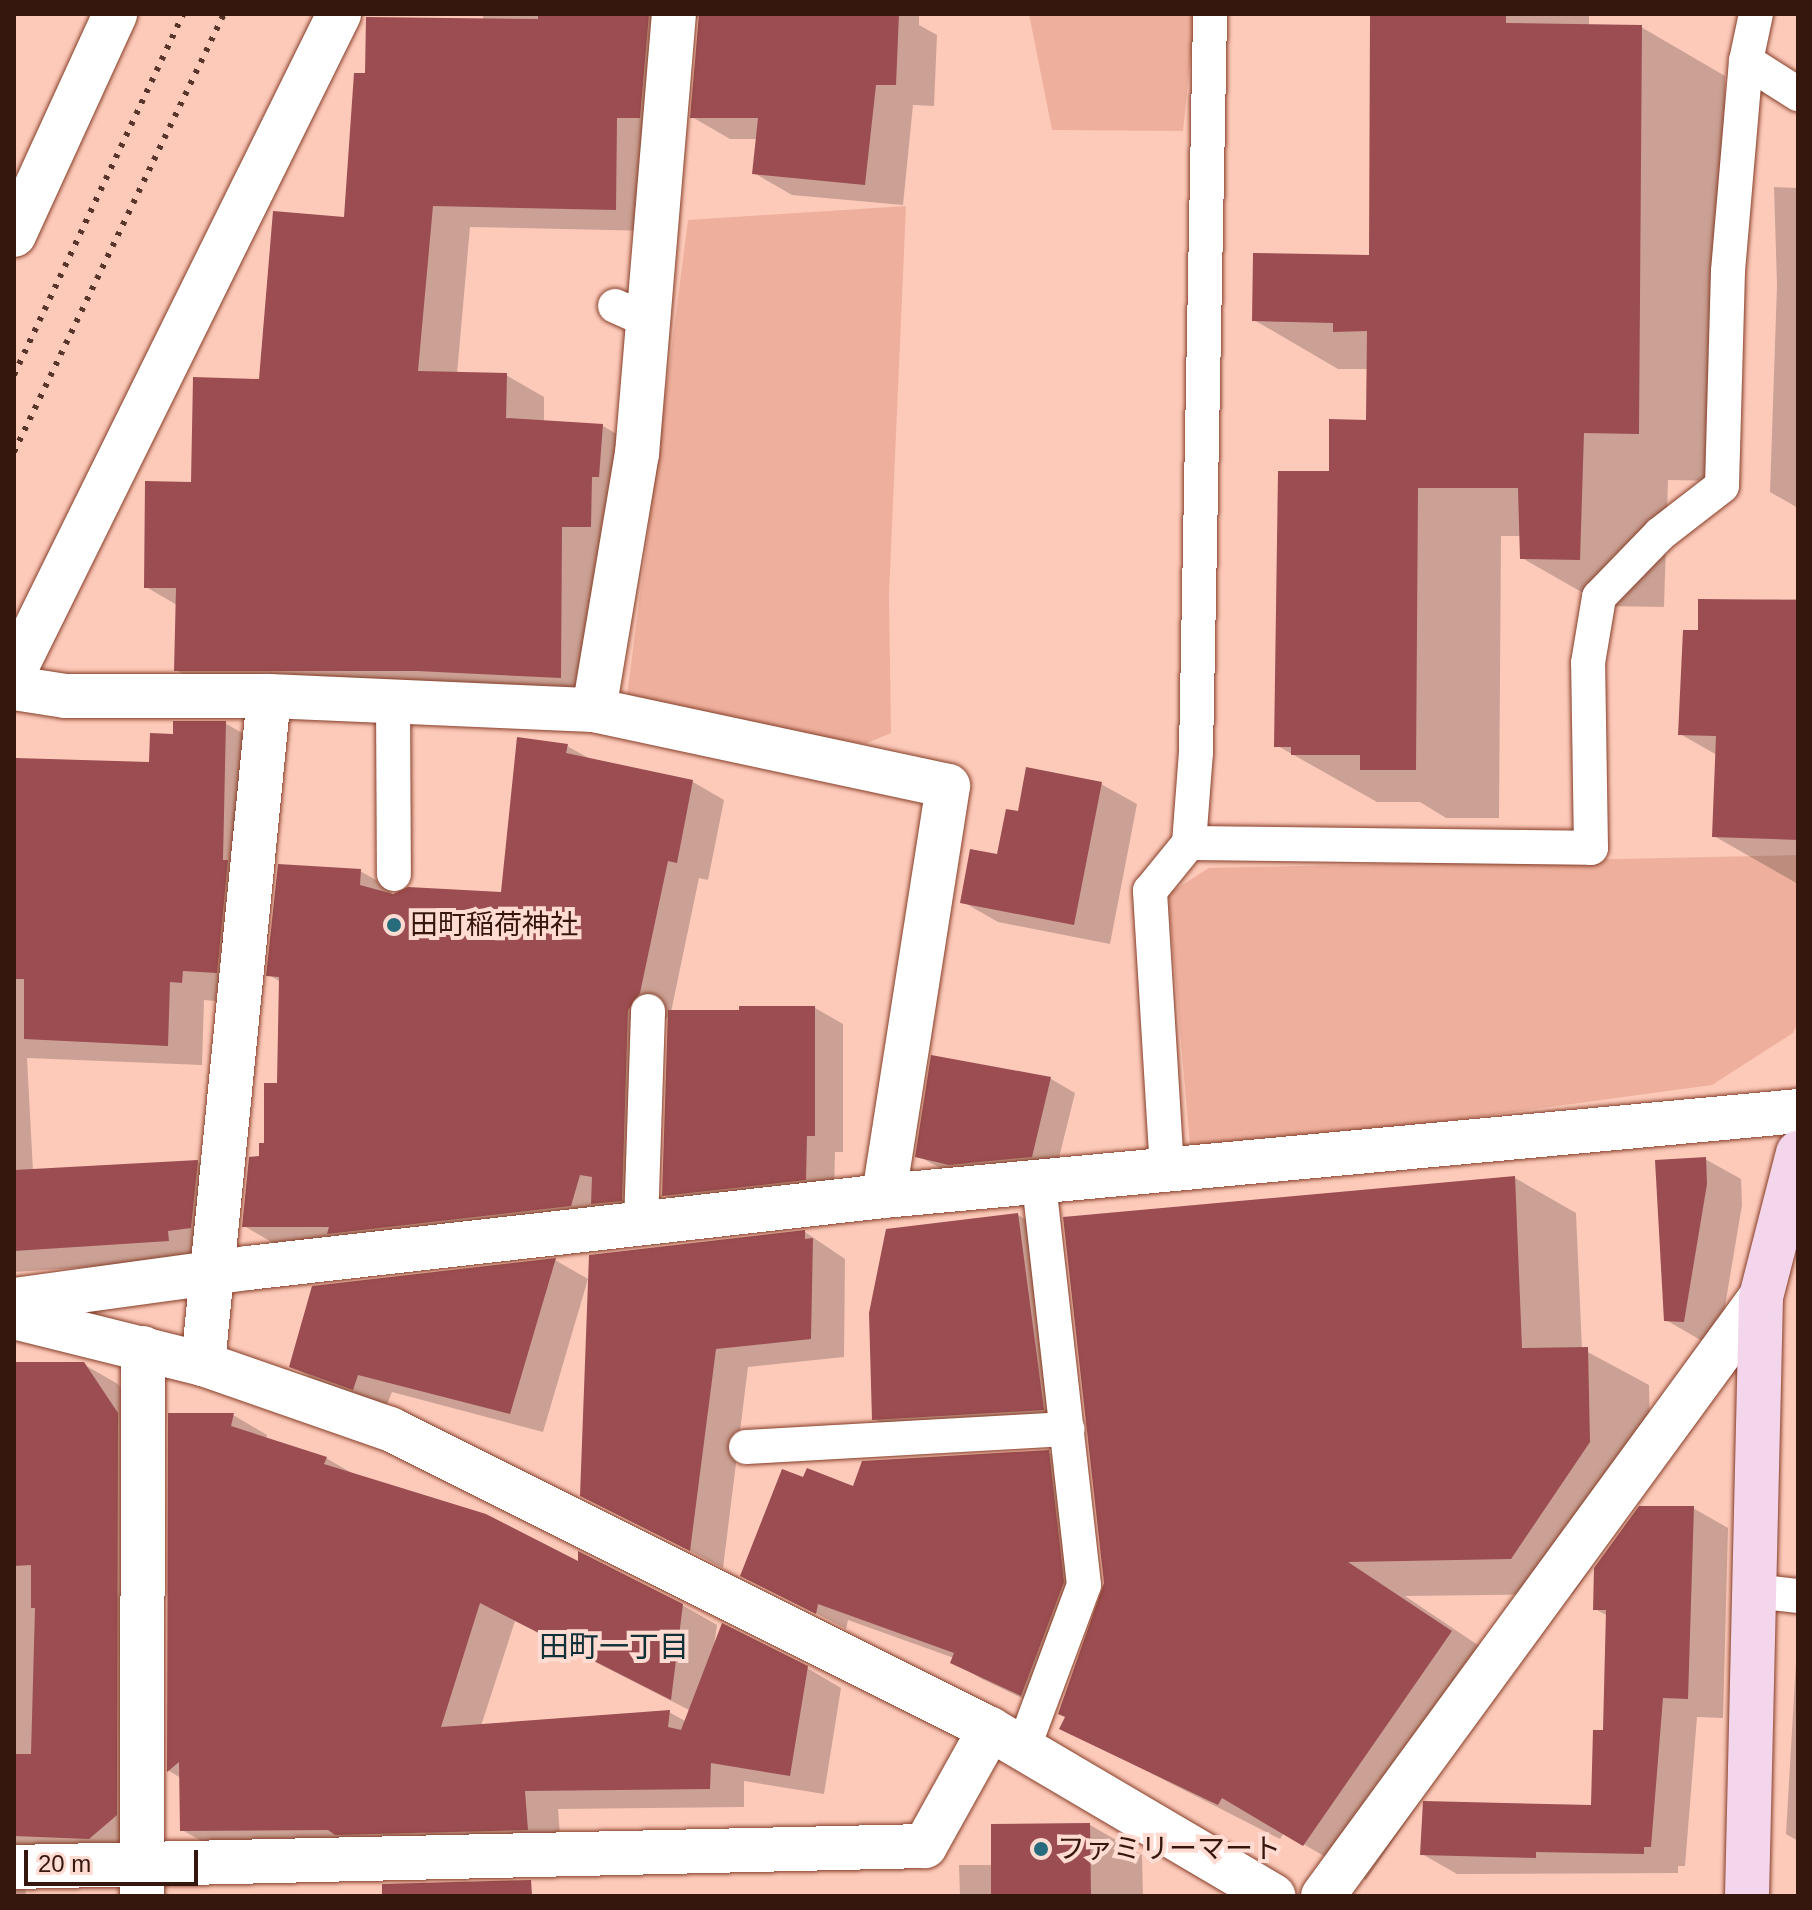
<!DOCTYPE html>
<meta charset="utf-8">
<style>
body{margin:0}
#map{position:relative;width:1812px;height:1910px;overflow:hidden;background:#fdcaba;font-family:Arial,"Noto Sans JP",sans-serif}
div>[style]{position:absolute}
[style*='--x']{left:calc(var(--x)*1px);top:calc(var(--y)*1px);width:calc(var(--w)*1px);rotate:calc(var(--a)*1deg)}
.green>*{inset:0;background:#eeb09d}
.shadow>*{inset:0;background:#0003}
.building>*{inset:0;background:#9b4d52}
.roads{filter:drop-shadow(0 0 2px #863e28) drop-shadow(0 0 2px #863e28)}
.lane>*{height:34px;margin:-17px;padding:0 17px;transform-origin:17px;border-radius:17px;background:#fff}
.street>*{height:44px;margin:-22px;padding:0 22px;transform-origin:22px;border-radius:22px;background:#fff}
.secondary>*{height:44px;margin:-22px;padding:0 22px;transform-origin:22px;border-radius:22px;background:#f3d6ec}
.rail>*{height:6px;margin-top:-3px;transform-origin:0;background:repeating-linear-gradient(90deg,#57352a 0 4px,transparent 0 12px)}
.dots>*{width:22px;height:22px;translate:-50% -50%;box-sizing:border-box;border:4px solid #ffdbd1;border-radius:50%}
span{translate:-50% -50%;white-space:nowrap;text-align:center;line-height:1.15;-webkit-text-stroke:8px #ffdbd1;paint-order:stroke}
.poi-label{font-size:28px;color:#36170e}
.left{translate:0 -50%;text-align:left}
.neighbourhood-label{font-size:30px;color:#113139}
.frame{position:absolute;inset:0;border:16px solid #36170e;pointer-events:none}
.scale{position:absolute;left:24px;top:1850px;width:174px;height:36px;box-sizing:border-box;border:4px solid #36170e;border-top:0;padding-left:10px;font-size:24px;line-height:28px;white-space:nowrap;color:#36170e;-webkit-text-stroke:6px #ffdbd1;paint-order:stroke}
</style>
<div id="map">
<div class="green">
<div style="clip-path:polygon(1029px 14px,1195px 14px,1183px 131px,1052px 130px)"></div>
<div style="clip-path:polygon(906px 206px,889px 594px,891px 733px,865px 744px,626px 704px,688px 220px)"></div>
<div style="clip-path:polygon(1798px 855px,1798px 1022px,1793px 1033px,1712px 1085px,1191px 1156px,1168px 894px,1209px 868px)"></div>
</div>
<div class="shadow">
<div style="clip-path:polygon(483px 14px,645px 14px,645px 20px,650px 14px,700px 14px,687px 33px,653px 231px,470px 227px,457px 374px,506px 375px,544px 397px,544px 422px,603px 426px,641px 448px,598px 699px,214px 692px,176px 670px,177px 605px,146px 587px,193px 484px,261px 381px,346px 219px,367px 75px,483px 21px)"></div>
<div style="clip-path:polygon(701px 14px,919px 14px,919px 25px,937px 35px,934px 106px,913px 105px,903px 205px,792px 195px,754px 173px,758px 139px,730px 139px,692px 117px)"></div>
<div style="clip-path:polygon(1374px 14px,1589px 14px,1589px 26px,1641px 27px,1725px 76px,1722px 481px,1668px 480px,1664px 607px,1606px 606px,1522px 558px,1521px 536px,1501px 536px,1499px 818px,1446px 818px,1420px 802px,1377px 802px,1276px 745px,1368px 422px,1369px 369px,1338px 369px,1254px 320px,1371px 257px)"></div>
<div style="clip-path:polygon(1774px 187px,1798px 188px,1798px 508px,1770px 492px,1777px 285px)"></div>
<div style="clip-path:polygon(1798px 599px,1798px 884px,1714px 836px,1717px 755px,1680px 734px,1700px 632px,1700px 601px)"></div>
<div style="clip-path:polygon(225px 723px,259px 743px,251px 992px,217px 989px,216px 1001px,204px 1000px,202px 1065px,27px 1058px,33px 1171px,198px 1162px,232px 1182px,203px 1260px,14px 1272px,17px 760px,151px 764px,175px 736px)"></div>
<div style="clip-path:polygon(567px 746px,594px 761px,693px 782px,724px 800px,708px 880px,699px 878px,671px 1012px,815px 1008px,843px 1024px,843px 1152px,835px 1152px,834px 1195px,693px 1211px,664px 1195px,670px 1013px,659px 1029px,653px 1218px,275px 1244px,244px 1226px,279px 1085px,281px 982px,269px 975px,360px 871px,392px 889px,391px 896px,502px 894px)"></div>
<div style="clip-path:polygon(1101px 784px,1137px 804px,1110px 944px,998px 922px,963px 902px,999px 857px)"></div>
<div style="clip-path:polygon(933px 1058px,1051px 1079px,1075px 1093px,1056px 1170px,942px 1169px,918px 1156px)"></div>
<div style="clip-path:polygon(1705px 1159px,1741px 1179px,1742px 1205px,1719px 1342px,1702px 1341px,1666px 1320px)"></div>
<div style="clip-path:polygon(1515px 1178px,1576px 1213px,1582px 1349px,1649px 1385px,1651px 1478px,1573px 1594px,1405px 1596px,1512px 1668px,1366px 1880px,1284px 1833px,1280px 1839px,1062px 1728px)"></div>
<div style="clip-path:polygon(1018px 1215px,1045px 1231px,1071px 1425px,901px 1434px,874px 1419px)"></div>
<div style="clip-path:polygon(805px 1232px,845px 1259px,844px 1357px,748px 1367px,723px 1568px,582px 1495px)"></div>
<div style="clip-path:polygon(555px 1260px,588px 1279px,543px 1432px,392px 1392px,386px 1407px,324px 1385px,291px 1366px,314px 1288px)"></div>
<div style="clip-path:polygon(14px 1364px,83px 1364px,118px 1384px,152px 1434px,124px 1858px,23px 1859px,26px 1896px,14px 1896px)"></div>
<div style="clip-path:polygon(evenodd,170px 1415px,233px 1415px,267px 1435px,266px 1440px,326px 1458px,357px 1476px,682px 1605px,717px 1625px,714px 1646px,807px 1668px,841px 1688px,824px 1794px,744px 1781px,744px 1807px,558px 1809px,561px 1849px,216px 1849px,182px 1830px,181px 1778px,169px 1771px,170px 1415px,515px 1621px,691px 1711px,687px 1722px,669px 1712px,481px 1726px,515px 1621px)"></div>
<div style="clip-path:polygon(1048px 1452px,1078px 1469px,1093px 1600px,1051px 1712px,982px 1679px,953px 1662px,954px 1658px,848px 1620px,846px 1629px,743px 1575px,804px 1480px,854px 1488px)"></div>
<div style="clip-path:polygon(1693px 1508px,1728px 1528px,1723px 1718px,1697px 1717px,1685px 1866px,1678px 1866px,1678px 1873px,1457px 1874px,1422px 1854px,1593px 1807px,1605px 1732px,1608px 1616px,1595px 1609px)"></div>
<div style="clip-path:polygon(1798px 1627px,1798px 1841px,1786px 1834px)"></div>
<div style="clip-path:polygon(1090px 1825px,1142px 1855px,1143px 1896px,960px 1896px,959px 1865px,993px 1865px)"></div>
</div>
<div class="building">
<div style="clip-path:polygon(538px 14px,649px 14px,640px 118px,617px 118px,616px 210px,433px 206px,418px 371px,507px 373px,506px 418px,603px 424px,599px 477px,592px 477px,591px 527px,562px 527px,561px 678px,417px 671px,174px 671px,176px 588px,144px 588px,145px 481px,191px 482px,193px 377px,259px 379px,273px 211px,344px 217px,354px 73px,365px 73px,366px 17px,538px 19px)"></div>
<div style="clip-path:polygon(699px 14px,899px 14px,896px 85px,876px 85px,865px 185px,752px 174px,758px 118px,690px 118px)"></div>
<div style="clip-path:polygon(1370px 14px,1506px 14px,1506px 23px,1642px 25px,1639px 434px,1584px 433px,1580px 560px,1520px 559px,1518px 488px,1418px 488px,1416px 770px,1360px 770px,1360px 755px,1291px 755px,1291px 747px,1274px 747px,1278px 471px,1329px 471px,1329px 419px,1366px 420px,1367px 331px,1333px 332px,1333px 323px,1252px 321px,1253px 253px,1369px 255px)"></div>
<div style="clip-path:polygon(1698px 599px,1798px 600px,1798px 840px,1712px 837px,1716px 736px,1678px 735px,1683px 630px,1698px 630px)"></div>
<div style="clip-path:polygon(173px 721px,226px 721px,223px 860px,228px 860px,217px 973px,183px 971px,182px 983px,170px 982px,168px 1046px,24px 1039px,24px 979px,14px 979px,16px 758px,149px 762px,150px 733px,173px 734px)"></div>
<div style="clip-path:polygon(517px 737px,568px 744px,566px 753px,693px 780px,677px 863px,668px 861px,640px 993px,628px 1010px,622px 1201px,591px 1204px,592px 1177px,580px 1175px,571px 1206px,327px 1234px,329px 1227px,242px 1227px,249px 1157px,259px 1156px,259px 1143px,264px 1143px,264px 1083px,277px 1083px,279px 977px,266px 976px,278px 864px,361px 869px,360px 885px,393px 894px,408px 887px,501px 892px)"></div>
<div style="clip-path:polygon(1026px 767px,1102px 782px,1074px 925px,960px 903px,970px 849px,997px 854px,1006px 809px,1018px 811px)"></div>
<div style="clip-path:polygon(739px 1006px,815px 1006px,815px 1136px,807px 1136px,806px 1180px,662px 1196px,668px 1010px,739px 1010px)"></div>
<div style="clip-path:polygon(931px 1055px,1051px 1077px,1032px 1157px,949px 1165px,915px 1157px)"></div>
<div style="clip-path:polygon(1706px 1157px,1707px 1184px,1684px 1322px,1664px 1321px,1655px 1160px)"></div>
<div style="clip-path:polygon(198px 1160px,191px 1228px,168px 1231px,169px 1241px,14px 1251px,14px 1170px)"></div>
<div style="clip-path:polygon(1515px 1176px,1522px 1348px,1588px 1347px,1590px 1442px,1511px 1559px,1348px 1562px,1452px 1631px,1303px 1846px,1222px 1798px,1218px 1805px,1059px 1729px,1065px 1717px,1058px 1714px,1104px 1583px,1063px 1217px)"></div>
<div style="clip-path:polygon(1018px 1213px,1044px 1410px,872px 1420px,869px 1313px,886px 1229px)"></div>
<div style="clip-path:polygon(805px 1230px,805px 1239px,813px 1238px,811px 1339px,716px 1349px,690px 1551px,580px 1496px,589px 1255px)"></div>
<div style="clip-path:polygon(556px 1258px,510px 1414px,358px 1375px,353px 1390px,289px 1367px,312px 1286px)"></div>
<div style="clip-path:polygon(14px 1362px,84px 1362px,118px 1413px,117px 1815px,89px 1839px,14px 1836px,14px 1754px,31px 1754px,35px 1608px,31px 1608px,31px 1565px,14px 1566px)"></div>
<div style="clip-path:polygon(168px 1413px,234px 1413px,231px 1426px,327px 1457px,324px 1464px,486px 1514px,578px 1561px,578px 1551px,683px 1604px,671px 1700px,480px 1603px,441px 1727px,670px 1710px,668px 1727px,681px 1730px,722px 1623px,808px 1666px,790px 1776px,711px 1763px,710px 1789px,525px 1791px,528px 1830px,335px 1835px,328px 1830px,180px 1831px,179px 1762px,167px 1772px)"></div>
<div style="clip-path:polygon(1049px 1450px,1064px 1582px,1021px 1696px,950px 1663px,954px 1653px,818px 1604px,816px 1614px,740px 1576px,782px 1469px,803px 1477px,807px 1468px,853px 1486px,862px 1461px)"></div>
<div style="clip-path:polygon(1639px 1506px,1694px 1506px,1688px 1699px,1663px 1698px,1651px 1847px,1644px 1847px,1644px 1854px,1536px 1852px,1536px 1858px,1420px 1855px,1423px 1801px,1591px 1805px,1593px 1730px,1603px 1730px,1606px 1610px,1593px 1610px,1594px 1568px)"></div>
<div style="clip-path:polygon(1090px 1823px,1091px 1896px,991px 1896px,991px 1824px)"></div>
<div style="clip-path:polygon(531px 1880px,532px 1896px,382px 1896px,382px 1884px)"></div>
</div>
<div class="roads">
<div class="lane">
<div style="--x:1746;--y:61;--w:62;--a:32.4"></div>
<div style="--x:615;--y:306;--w:39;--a:24"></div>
<div style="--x:393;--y:701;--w:173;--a:89.7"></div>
<div style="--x:1189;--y:843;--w:402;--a:0.7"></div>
<div style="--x:1591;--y:848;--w:185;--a:-90.9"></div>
<div style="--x:1588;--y:663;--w:67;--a:-80.5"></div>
<div style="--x:1599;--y:597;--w:88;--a:-45.9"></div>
<div style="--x:1660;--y:534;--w:78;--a:-37.7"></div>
<div style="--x:1722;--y:486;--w:215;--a:-88.4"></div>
<div style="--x:1728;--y:271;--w:211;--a:-85.1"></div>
<div style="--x:1746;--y:61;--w:48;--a:-78"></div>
<div style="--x:1167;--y:1170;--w:280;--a:-93.5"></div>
<div style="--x:1150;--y:891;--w:62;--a:-50.9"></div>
<div style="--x:1189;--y:843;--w:91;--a:-85.6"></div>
<div style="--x:1196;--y:752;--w:738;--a:-88.91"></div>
<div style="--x:641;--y:1224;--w:213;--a:-88.1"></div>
<div style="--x:746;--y:1447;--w:322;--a:-3.2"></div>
<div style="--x:1754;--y:1591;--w:44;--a:6.5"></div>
<div style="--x:1023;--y:1749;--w:175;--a:-69.6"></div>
<div style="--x:1084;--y:1585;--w:406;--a:-96.4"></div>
</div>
<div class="street">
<div style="--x:14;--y:235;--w:243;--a:-65.4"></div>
<div style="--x:14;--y:672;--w:734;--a:-63.71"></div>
<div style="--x:14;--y:688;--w:52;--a:8.9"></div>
<div style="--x:65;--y:696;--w:204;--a:0"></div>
<div style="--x:269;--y:696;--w:325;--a:2.5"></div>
<div style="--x:594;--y:710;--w:362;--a:12.1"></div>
<div style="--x:948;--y:786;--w:415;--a:98.9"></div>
<div style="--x:594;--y:710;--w:260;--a:-80.5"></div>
<div style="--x:637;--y:454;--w:442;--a:-85.2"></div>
<div style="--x:14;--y:1300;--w:236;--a:-7.8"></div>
<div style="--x:248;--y:1268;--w:640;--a:-6.46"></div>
<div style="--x:884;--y:1196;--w:918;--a:-5.31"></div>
<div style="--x:14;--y:1317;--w:195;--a:14"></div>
<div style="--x:203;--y:1364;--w:198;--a:19.2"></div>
<div style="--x:390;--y:1429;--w:671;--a:26.57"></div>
<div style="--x:990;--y:1729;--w:329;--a:30.5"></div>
<div style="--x:203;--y:1364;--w:671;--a:-84.36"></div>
<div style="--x:14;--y:1867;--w:911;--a:-1.32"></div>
<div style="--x:925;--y:1846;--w:134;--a:-60.9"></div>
<div style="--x:142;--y:1896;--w:548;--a:-89.9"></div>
<div style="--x:1323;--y:1896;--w:742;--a:-53.83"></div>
</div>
<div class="secondary">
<div style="--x:1747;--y:1896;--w:599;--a:-88.66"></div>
<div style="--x:1761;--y:1297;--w:149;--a:-75.6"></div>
</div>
</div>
<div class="rail">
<div style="--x:14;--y:375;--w:399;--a:-64.9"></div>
<div style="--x:14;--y:452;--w:486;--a:-64.4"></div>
</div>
<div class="dots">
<div style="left:394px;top:925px;background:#286b7c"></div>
<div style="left:1041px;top:1849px;background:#286b7c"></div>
</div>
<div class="poi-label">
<span class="left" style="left:410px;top:925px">田町稲荷神社</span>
<span class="left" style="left:1057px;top:1849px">ファミリーマート</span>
</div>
<div class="neighbourhood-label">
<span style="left:614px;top:1647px">田町一丁目</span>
</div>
<div class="frame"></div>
<div class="scale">20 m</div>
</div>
